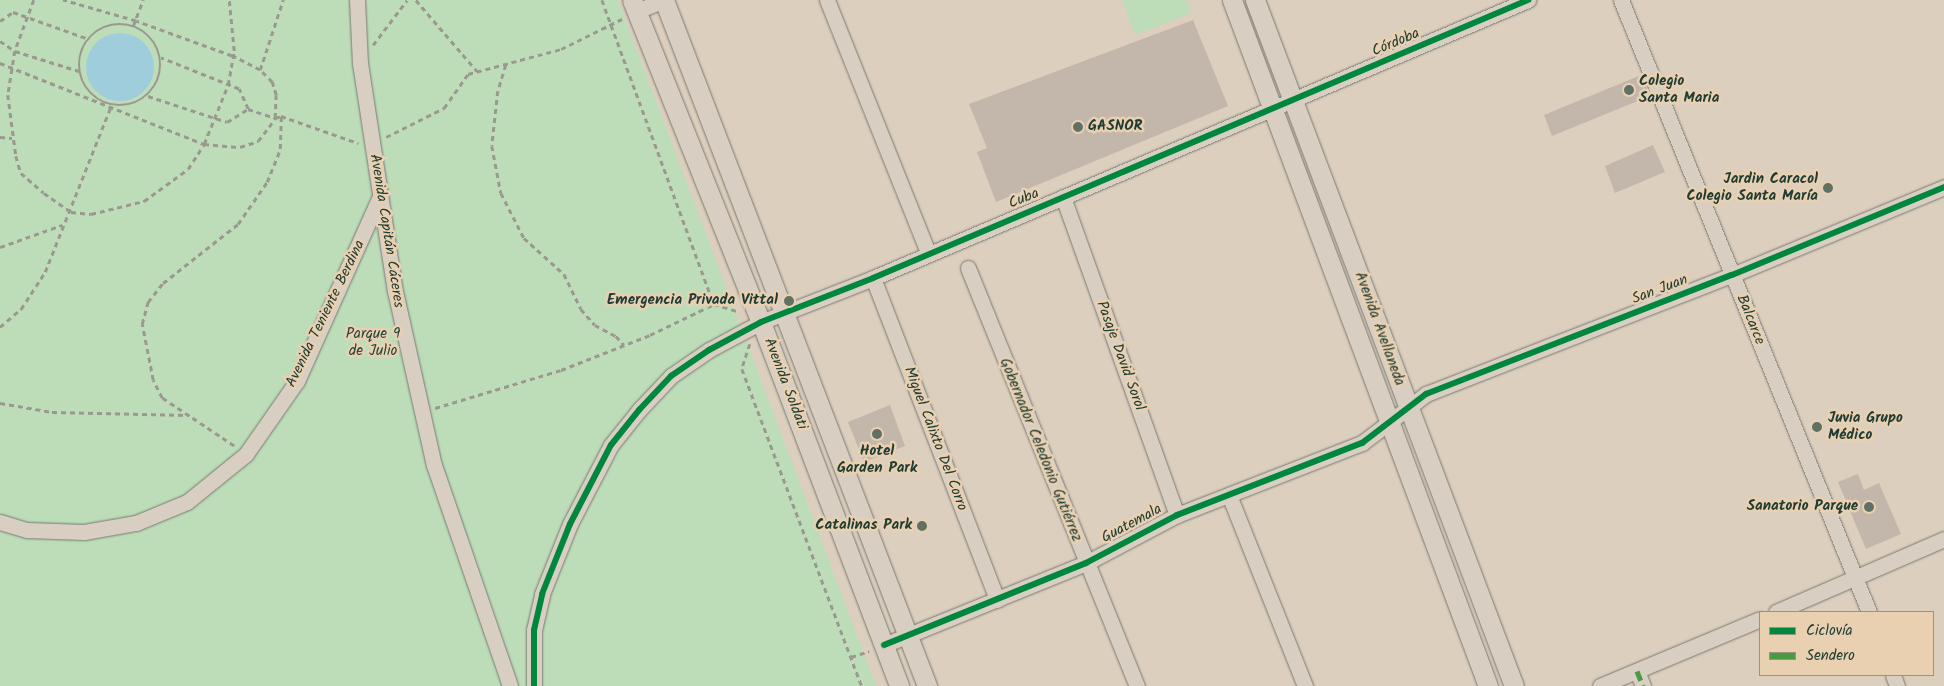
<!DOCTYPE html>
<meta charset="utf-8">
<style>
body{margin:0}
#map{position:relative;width:1944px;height:686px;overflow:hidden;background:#dccfbe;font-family:Kalam,sans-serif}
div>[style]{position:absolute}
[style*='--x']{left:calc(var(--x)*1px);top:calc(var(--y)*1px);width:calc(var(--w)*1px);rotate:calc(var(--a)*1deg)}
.green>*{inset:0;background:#bdddb9}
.water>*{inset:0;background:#a0cddb}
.round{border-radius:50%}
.building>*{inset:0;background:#c3b7ab}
.path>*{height:2.5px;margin-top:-1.25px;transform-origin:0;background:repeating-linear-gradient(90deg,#9b998f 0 5px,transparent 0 9px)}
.path>.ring{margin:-1.25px;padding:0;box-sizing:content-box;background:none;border:2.5px solid #9b998f;border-radius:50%}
.roads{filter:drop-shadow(0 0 1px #7a7970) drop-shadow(0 0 1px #7a7970)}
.minor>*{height:15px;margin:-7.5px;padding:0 7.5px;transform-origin:7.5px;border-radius:7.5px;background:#d8cec2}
.major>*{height:19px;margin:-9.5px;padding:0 9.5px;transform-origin:9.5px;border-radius:9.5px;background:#d8cec2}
.quiet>*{height:5px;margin-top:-2.5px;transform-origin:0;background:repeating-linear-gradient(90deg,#4a9a42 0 10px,transparent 0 15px)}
.cycleway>*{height:6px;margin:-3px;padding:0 3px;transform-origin:3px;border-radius:3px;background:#00873e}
.dots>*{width:14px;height:14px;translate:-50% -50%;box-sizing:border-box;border:2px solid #e9d0b1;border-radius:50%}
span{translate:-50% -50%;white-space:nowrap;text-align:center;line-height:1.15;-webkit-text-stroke:5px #e9d0b1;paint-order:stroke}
.street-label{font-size:15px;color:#1f3d34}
.poi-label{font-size:15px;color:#1f3d34;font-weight:700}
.left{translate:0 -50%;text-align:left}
.right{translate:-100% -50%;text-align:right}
.park-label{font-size:15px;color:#26463a}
.legend{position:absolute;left:1759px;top:611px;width:175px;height:65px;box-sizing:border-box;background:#e9d0b1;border:1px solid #98957f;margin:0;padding:6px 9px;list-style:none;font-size:15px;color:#1f3d34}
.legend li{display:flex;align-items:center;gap:10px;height:25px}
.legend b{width:25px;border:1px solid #98957f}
</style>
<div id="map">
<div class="green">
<div style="clip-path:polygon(0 0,618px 0,876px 686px,0 686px)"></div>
<div style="clip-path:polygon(1122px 0,1186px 0,1191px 13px,1135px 35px)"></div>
</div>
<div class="water">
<div class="round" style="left:86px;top:33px;width:68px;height:68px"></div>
</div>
<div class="building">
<div style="clip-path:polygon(1193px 20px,1228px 106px,996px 202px,977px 152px,987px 148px,969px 104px)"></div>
<div style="clip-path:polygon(1641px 75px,1650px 96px,1552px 136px,1544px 115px)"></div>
<div style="clip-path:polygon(1653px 145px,1665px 172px,1615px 193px,1605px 166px)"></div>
<div style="clip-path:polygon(890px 405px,905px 446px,864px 462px,848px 422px)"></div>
<div style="clip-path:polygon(1858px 474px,1864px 490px,1879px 483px,1901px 534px,1866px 549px,1838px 482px)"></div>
</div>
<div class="path">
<div style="--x:34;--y:0;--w:54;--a:110.4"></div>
<div style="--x:15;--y:51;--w:45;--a:99"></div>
<div style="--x:8;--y:95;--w:62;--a:82.5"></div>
<div style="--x:16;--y:156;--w:18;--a:74"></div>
<div style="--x:21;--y:173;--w:30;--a:41"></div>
<div style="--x:44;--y:193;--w:33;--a:35"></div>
<div style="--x:71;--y:212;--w:20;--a:6"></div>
<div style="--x:91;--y:214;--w:55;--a:-13.8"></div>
<div style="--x:144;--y:201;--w:54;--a:-36"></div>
<div style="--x:188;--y:169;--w:30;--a:-57"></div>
<div style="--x:204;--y:144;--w:64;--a:-67.9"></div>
<div style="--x:228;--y:85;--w:35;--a:-80"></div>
<div style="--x:234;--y:51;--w:51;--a:-95.6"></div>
<div style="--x:416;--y:0;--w:94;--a:49.3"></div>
<div style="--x:602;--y:0;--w:324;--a:69.8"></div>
<div style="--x:714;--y:304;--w:27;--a:17"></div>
<div style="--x:0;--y:21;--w:16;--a:-35"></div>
<div style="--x:13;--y:12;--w:81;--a:19.6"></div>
<div class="ring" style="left:79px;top:24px;width:79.5px;height:79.5px"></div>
<div style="--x:133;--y:26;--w:28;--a:-69"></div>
<div style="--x:0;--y:41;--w:18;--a:34"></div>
<div style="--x:15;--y:51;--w:67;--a:17.4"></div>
<div style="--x:373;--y:45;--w:56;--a:-52.9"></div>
<div style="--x:0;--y:63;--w:219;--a:21.7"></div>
<div style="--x:204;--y:144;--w:36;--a:5"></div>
<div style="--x:240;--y:147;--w:19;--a:-18"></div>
<div style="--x:258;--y:141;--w:18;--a:-52"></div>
<div style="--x:269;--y:127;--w:11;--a:-56"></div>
<div style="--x:275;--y:118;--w:23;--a:-88"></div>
<div style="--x:276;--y:95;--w:14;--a:-107"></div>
<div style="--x:272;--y:82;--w:17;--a:-135"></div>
<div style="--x:260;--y:70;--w:31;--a:-153"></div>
<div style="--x:232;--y:56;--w:102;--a:-160"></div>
<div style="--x:136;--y:21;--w:76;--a:-164"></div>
<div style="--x:506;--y:65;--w:27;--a:107"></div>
<div style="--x:498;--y:91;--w:55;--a:96.2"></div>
<div style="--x:492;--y:146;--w:48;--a:79.2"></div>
<div style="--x:501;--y:193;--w:51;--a:62.9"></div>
<div style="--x:524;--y:238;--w:54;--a:42"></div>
<div style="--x:564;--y:274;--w:39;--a:64"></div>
<div style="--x:581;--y:309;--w:21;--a:49"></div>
<div style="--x:595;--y:325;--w:24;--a:28"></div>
<div style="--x:616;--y:336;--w:12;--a:48"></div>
<div style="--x:260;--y:70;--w:74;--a:-71.8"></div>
<div style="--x:148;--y:96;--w:83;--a:18.2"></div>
<div style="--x:227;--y:122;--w:25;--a:-32"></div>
<div style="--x:248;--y:109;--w:22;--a:-114"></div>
<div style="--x:239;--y:89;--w:84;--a:-158.3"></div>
<div style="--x:248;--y:109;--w:28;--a:18"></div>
<div style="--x:275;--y:118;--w:6;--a:-18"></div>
<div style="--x:281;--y:116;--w:82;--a:19.3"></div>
<div style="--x:0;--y:137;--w:12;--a:5"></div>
<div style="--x:386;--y:137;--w:65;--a:-26.6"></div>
<div style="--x:444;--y:108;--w:42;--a:-54.8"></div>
<div style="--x:468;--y:74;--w:96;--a:-15"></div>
<div style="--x:561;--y:49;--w:68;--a:-26.2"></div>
<div style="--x:0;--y:247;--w:66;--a:-19.5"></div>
<div style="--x:0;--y:327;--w:28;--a:-41"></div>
<div style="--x:21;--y:309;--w:44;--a:-57"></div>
<div style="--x:45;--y:272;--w:179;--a:-68.3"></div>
<div style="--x:750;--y:344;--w:26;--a:108"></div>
<div style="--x:742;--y:369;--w:339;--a:69.3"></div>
<div style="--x:0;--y:403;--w:53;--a:9.8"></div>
<div style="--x:52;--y:412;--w:136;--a:1.3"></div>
<div style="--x:435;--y:408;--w:132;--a:-16.8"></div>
<div style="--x:561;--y:370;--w:96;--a:-21.5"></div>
<div style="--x:650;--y:335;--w:71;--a:-25.8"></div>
<div style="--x:234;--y:446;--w:87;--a:-146.3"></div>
<div style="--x:162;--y:398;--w:20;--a:-117"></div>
<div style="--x:153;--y:380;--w:57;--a:-101.1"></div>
<div style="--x:142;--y:324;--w:23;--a:-75"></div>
<div style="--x:148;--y:302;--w:24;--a:-52"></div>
<div style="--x:163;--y:283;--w:95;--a:-38.2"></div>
<div style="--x:238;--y:224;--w:51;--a:-55.4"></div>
<div style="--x:267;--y:182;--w:35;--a:-68"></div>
<div style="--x:280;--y:149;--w:33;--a:-88"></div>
<div style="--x:851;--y:657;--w:19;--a:-18"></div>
</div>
<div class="roads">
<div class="minor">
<div style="--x:357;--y:0;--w:63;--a:87.3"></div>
<div style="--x:360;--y:63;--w:231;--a:81.3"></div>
<div style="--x:395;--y:291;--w:178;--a:77.4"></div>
<div style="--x:434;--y:465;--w:234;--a:71"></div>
<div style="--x:827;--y:0;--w:271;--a:68.2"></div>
<div style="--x:1621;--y:0;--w:660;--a:67.94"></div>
<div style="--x:637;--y:11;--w:29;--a:-22"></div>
<div style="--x:1063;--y:197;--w:338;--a:70.3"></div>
<div style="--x:968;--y:268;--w:451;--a:68"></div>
<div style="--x:873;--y:278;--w:345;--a:68.9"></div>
<div style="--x:1229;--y:495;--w:206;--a:68.3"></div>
<div style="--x:0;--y:522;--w:28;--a:17"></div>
<div style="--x:27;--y:530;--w:57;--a:2"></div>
<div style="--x:84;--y:532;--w:53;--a:-9.8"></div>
<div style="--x:136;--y:523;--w:55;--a:-22.4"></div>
<div style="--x:187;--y:502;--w:76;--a:-39.1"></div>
<div style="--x:246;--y:454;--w:89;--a:-55.1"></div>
<div style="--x:297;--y:381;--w:203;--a:-65.8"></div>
<div style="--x:1776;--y:612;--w:183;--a:-23.5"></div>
<div style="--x:884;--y:645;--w:218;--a:-22.1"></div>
<div style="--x:1086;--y:563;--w:103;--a:-27.8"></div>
<div style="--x:1177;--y:515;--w:199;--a:-21.3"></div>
<div style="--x:1362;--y:443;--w:81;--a:-37.4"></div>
<div style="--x:1426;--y:394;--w:328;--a:-21.3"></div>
<div style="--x:1732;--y:275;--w:230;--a:-22.5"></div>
<div style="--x:1637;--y:671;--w:16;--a:68"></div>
<div style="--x:1893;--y:675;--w:12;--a:70"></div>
<div style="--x:534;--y:686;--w:56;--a:-90"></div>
<div style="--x:534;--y:630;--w:37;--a:-77"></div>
<div style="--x:542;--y:594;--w:75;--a:-68.2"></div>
<div style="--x:570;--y:524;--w:89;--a:-62.6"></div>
<div style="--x:611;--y:445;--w:45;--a:-51.3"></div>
<div style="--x:639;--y:410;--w:47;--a:-46.7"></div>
<div style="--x:671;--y:376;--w:46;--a:-34.4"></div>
<div style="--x:709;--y:350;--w:59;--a:-28.3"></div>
<div style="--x:761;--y:322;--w:120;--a:-21.4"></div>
<div style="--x:873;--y:278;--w:712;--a:-23"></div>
<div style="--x:1600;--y:686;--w:173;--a:-22.7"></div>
</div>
<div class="major">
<div style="--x:632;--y:0;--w:347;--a:68.2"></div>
<div style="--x:761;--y:322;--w:389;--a:69.2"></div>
<div style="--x:664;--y:0;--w:735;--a:69.02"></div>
<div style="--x:1232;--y:0;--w:732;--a:69.54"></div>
<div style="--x:1255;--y:0;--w:733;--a:69.32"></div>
</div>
</div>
<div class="quiet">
<div style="--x:1637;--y:671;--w:16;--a:68"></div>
</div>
<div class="cycleway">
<div style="--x:884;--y:645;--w:218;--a:-22.1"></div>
<div style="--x:1086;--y:563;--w:103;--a:-27.8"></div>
<div style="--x:1177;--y:515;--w:199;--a:-21.3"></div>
<div style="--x:1362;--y:443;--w:81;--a:-37.4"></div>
<div style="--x:1426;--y:394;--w:328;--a:-21.3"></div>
<div style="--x:1732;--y:275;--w:230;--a:-22.5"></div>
<div style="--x:534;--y:686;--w:56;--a:-90"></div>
<div style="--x:534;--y:630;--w:37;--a:-77"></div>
<div style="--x:542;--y:594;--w:75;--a:-68.2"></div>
<div style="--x:570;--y:524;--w:89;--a:-62.6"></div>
<div style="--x:611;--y:445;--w:45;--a:-51.3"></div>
<div style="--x:639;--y:410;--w:47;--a:-46.7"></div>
<div style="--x:671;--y:376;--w:46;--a:-34.4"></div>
<div style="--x:709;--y:350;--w:59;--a:-28.3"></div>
<div style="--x:761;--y:322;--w:120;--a:-21.4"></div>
<div style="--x:873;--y:278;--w:712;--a:-23"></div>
</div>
<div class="dots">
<div style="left:1629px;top:90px;background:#617064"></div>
<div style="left:1078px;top:127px;background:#617064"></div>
<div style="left:1828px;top:188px;background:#617064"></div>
<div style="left:789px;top:301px;background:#617064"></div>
<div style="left:1817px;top:427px;background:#617064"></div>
<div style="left:877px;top:434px;background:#617064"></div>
<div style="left:1869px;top:507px;background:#617064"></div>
<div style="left:922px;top:526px;background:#617064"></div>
</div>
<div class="street-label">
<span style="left:1396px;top:43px;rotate:-23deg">Córdoba</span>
<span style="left:1024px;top:199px;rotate:-22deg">Cuba</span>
<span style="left:386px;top:231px;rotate:81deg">Avenida Capitán Cáceres</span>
<span style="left:1660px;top:290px;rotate:-21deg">San Juan</span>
<span style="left:326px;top:314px;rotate:-64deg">Avenida Teniente Berdina</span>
<span style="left:1750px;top:320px;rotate:68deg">Balcarce</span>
<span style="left:1379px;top:329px;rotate:70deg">Avenida Avellaneda</span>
<span style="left:1120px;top:356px;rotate:70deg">Pasaje David Sorol</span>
<span style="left:785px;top:384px;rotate:69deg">Avenida Soldati</span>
<span style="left:935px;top:439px;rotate:69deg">Miguel Calixto Del Corro</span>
<span style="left:1040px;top:450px;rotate:68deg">Gobernador Celedonio Gutiérrez</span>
<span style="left:1132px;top:524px;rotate:-28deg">Guatemala</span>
</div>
<div class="poi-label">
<span class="left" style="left:1639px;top:90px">Colegio<br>Santa Maria</span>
<span class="left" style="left:1088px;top:127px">GASNOR</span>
<span class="right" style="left:1818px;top:188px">Jardin Caracol<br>Colegio Santa María</span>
<span class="right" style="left:778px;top:301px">Emergencia Privada Vittal</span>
<span class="left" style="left:1828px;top:427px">Juvia Grupo<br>Médico</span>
<span style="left:877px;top:460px">Hotel<br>Garden Park</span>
<span class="right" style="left:1858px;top:507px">Sanatorio Parque</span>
<span class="right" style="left:912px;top:526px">Catalinas Park</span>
</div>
<div class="park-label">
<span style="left:373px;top:343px">Parque 9<br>de Julio</span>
</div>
<ul class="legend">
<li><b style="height:6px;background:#00873e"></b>Ciclovía</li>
<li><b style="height:6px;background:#4a9a42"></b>Sendero</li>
</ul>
</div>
